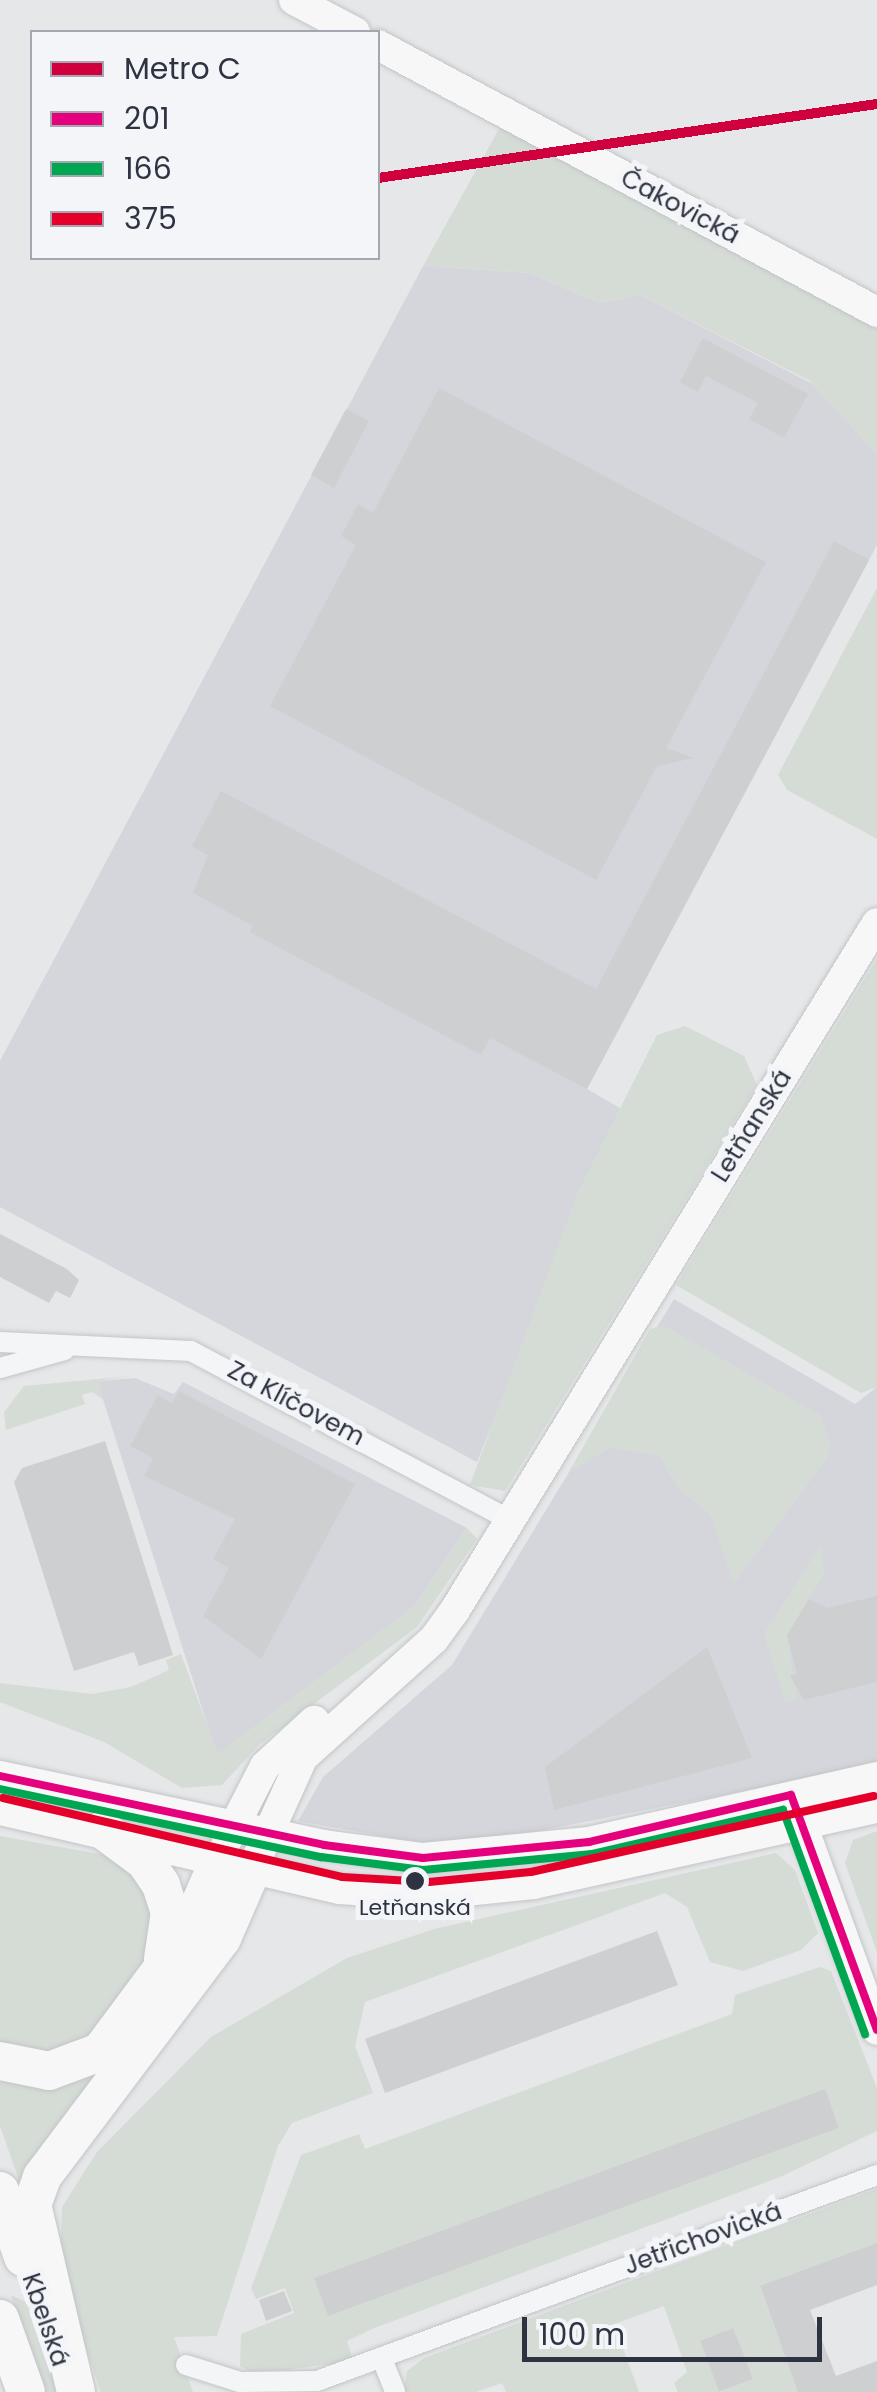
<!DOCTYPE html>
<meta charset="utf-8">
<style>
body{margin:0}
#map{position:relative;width:877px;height:2392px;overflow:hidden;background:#e5e7e9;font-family:Poppins,sans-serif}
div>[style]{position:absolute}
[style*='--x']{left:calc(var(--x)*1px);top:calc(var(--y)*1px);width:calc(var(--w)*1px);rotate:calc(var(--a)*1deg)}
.built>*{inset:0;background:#d4d6dc}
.green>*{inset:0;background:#d5dcd6}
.building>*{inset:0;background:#cecfd1}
.roads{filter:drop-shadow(0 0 2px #c3c5c7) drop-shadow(0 0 2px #c3c5c7)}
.street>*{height:20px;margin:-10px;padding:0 10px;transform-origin:10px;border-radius:10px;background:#f4f5f6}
.secondary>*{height:30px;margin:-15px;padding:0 15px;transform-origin:15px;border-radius:15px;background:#f7f7f8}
.highway>*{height:38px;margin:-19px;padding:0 19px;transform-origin:19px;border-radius:19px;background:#f7f7f8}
.bus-1>*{height:8px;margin:-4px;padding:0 4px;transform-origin:4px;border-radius:4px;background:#e5007d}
.bus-2>*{height:8px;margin:-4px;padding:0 4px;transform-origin:4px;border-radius:4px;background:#00a651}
.bus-3>*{height:8px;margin:-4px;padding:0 4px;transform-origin:4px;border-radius:4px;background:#e4002b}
.metro-1>*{height:10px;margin:-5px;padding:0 5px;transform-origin:5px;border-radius:5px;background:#cf003d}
.dots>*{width:28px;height:28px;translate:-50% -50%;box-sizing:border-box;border:5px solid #f3f5f8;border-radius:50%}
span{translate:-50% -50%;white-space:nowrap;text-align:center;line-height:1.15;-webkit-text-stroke:10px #f3f5f8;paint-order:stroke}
.bus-label{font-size:22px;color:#2d3341}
.street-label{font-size:25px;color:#2d3341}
.legend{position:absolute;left:30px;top:30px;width:350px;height:230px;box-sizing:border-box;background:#f3f5f8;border:2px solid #a4a7af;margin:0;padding:12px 18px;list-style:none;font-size:30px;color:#2d3341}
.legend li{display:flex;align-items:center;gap:20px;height:50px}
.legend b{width:50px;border:2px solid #a4a7af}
.scale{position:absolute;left:522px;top:2317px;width:300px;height:45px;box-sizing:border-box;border:5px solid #2d3341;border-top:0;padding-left:12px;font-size:30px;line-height:35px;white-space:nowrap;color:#2d3341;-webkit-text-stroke:8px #f3f5f8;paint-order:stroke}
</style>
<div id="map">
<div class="built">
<div style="clip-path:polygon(423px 266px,529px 273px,600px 303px,640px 295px,813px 384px,877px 454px,877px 545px,587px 1089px,620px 1108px,477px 1462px,0 1207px,0 1061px)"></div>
<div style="clip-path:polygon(674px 1299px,855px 1404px,877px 1387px,877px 1765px,450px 1848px,298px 1821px,323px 1777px,452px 1665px)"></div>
<div style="clip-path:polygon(135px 1378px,174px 1394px,183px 1382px,467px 1528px,415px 1606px,217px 1755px,97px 1381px)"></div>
</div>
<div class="green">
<div style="clip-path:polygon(500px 127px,877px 328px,877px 454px,810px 381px,640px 295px,600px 303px,529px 273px,423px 266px)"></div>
<div style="clip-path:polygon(877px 588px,877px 839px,787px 790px,778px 775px)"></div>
<div style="clip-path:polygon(877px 959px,877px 1387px,861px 1393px,676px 1285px)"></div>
<div style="clip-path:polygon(685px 1026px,744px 1056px,757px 1085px,505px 1491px,470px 1485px,578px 1192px,657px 1035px)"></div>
<div style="clip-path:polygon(663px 1325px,820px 1415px,830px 1442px,827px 1458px,734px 1584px,710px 1514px,678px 1489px,660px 1456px,610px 1448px,569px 1472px,650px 1329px)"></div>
<div style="clip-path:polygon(131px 1376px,97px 1381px,103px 1399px,92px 1392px,82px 1395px,85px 1404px,6px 1430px,4px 1412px,24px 1386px)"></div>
<div style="clip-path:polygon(467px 1528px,477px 1539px,417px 1627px,259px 1745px,222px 1785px,182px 1788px,104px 1742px,0 1702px,0 1683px,92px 1694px,131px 1687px,169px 1670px,166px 1660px,181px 1654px,218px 1754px,415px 1606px)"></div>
<div style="clip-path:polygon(821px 1544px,824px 1574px,787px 1635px,797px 1701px,785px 1702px,764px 1634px)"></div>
<div style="clip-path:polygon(877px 1831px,877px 1952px,845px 1863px,853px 1840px)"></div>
<div style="clip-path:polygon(0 1836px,105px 1855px,135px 1876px,152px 1905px,149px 1972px,92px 2045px,63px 2057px,0 2051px)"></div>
<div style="clip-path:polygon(776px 1853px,795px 1870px,818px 1933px,801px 1950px,743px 1971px,710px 1962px,687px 1907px,665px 1893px,365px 2002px,355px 2046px,373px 2093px,292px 2123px,278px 2146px,217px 2336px,174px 2337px,193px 2392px,101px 2392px,60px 2275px,62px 2207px,97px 2152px,211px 2037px,347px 1958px,434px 1929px)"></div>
<div style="clip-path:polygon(evenodd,820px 1967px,831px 1971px,877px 2088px,877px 2131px,780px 2177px,372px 2329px,347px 2341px,353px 2361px,255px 2374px,240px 2366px,241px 2334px,294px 2313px,285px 2288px,256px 2299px,251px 2288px,301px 2155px,359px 2134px,365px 2149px,732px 2014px,735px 1995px,820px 1967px,825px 2090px,839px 2128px,328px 2315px,314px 2278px,825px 2090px)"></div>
<div style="clip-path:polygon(107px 2059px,20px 2183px,0 2126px,0 2075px)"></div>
<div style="clip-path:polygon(877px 2189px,877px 2243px,760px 2287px,799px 2392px,720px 2392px,753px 2379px,700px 2341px,719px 2392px,678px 2392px,674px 2383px,687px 2372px,664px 2306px,614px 2324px,639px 2392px,506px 2392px,502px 2383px,476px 2392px,404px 2392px,407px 2371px,424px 2358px)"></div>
<div style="clip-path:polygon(11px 2295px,26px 2302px,57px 2392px,39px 2392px)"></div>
</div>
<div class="building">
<div style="clip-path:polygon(703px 338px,808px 394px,784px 438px,749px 419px,758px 403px,706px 376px,698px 392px,680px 382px)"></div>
<div style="clip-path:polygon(439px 388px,766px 562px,666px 748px,694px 758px,657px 766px,596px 880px,270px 706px,356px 545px,341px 536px,358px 504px,373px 513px)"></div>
<div style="clip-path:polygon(346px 409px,369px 421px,334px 488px,311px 475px)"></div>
<div style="clip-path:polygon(834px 541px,869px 560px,587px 1089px,490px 1038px,481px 1055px,250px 932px,253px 926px,193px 893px,208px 855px,192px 846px,221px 791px,596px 989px)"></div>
<div style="clip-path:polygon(0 1234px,67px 1269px,79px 1280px,70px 1298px,56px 1291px,49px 1303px,0 1277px)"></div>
<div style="clip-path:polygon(179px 1391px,355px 1484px,261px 1659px,203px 1616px,229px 1568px,213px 1559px,235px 1519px,144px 1476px,153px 1458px,130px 1446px,158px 1395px,172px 1403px)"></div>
<div style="clip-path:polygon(105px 1441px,173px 1655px,139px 1666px,134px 1652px,74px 1671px,14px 1482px,22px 1468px)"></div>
<div style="clip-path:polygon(877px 1596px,877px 1682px,804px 1700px,790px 1676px,797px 1674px,787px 1635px,809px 1599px,827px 1608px)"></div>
<div style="clip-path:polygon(707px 1647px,752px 1758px,554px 1810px,545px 1767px)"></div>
<div style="clip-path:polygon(657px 1931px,678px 1985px,385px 2093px,365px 2039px)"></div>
<div style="clip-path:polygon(825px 2089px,839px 2128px,328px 2316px,314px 2278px)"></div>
<div style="clip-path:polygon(877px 2243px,877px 2285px,810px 2310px,836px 2376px,877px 2361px,877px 2392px,798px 2392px,760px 2286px)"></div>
<div style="clip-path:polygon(284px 2291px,292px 2311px,266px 2321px,259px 2300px)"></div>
<div style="clip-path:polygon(733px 2328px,753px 2379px,719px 2392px,700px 2341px)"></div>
</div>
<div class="roads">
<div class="street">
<div style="--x:0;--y:1342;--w:191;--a:2.7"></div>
<div style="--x:191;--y:1351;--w:363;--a:27.9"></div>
<div style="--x:0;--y:1368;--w:67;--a:-15.5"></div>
<div style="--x:382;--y:2359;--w:35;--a:68"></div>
<div style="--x:186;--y:2365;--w:57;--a:17.5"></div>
<div style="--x:240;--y:2382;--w:77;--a:-0.7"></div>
<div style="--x:317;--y:2381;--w:597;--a:-20.2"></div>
</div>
<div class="secondary">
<div style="--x:294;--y:0;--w:69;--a:27.7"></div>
<div style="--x:378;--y:45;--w:566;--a:28.15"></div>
<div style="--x:0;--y:1776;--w:331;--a:12"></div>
<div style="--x:324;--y:1845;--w:100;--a:7.5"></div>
<div style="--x:423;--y:1858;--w:167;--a:-5.5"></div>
<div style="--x:589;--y:1842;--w:295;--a:-12.7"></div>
<div style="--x:796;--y:1808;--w:236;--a:70"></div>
<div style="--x:0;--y:1810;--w:349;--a:13.1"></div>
<div style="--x:340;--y:1889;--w:89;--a:3.9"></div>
<div style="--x:429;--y:1895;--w:105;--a:-6"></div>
<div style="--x:533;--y:1884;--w:352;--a:-12.5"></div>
<div style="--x:227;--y:1840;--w:83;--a:-62.8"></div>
<div style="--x:265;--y:1766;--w:67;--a:-42.6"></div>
<div style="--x:253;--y:1867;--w:121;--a:-65.6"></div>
<div style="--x:303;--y:1757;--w:176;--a:-42"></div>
<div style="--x:434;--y:1639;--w:36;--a:-54"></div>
<div style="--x:455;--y:1610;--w:806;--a:-58.44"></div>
</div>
<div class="highway">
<div style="--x:103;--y:1830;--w:52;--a:36.4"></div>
<div style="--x:145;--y:1861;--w:29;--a:56"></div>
<div style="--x:161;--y:1885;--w:28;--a:72"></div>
<div style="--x:170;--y:1912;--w:48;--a:98.5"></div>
<div style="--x:0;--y:2061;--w:50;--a:11.5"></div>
<div style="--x:49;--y:2071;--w:54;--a:-20.4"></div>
<div style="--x:100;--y:2052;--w:142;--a:-53.3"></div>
<div style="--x:185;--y:1938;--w:87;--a:-66.4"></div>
<div style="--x:0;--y:2191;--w:70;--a:70.8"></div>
<div style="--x:0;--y:2319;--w:77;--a:70.4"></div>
<div style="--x:76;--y:2392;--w:192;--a:-103.2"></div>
<div style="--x:32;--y:2205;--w:30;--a:-70"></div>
<div style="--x:42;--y:2177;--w:299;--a:-53"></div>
<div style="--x:222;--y:1938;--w:77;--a:-66.4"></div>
</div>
</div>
<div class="bus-1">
<div style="--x:0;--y:1776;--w:331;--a:12"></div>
<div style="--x:324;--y:1845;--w:100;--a:7.5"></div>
<div style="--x:423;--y:1858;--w:167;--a:-5.5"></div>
<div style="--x:589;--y:1842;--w:207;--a:-13.1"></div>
<div style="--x:791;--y:1795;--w:250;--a:69.9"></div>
</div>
<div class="bus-2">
<div style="--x:0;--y:1789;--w:328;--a:12"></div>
<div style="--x:321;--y:1857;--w:103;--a:7.3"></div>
<div style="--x:423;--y:1870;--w:170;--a:-5.4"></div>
<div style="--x:592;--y:1854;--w:196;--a:-13"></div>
<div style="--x:783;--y:1810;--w:239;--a:69.9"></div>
</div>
<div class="bus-3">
<div style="--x:3;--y:1798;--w:348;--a:13.1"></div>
<div style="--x:342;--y:1877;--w:87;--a:3.3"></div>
<div style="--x:429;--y:1882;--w:102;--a:-5.6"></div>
<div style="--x:531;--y:1872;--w:351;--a:-12.5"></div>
</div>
<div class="metro-1">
<div style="--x:378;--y:178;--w:504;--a:-8.44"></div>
</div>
<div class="dots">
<div style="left:415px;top:1881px;background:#2d3341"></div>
</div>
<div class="bus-label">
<span style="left:415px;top:1908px">Letňanská</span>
</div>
<div class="street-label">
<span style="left:680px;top:207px;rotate:28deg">Čakovická</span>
<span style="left:752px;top:1126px;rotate:-58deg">Letňanská</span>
<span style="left:296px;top:1404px;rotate:28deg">Za Klíčovem</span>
<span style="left:703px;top:2239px;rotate:-20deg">Jetřichovická</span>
<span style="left:45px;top:2320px;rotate:71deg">Kbelská</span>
</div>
<ul class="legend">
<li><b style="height:12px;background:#cf003d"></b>Metro C</li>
<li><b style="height:12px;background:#e5007d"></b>201</li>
<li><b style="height:12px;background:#00a651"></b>166</li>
<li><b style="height:12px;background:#e4002b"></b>375</li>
</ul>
<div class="scale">100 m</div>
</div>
